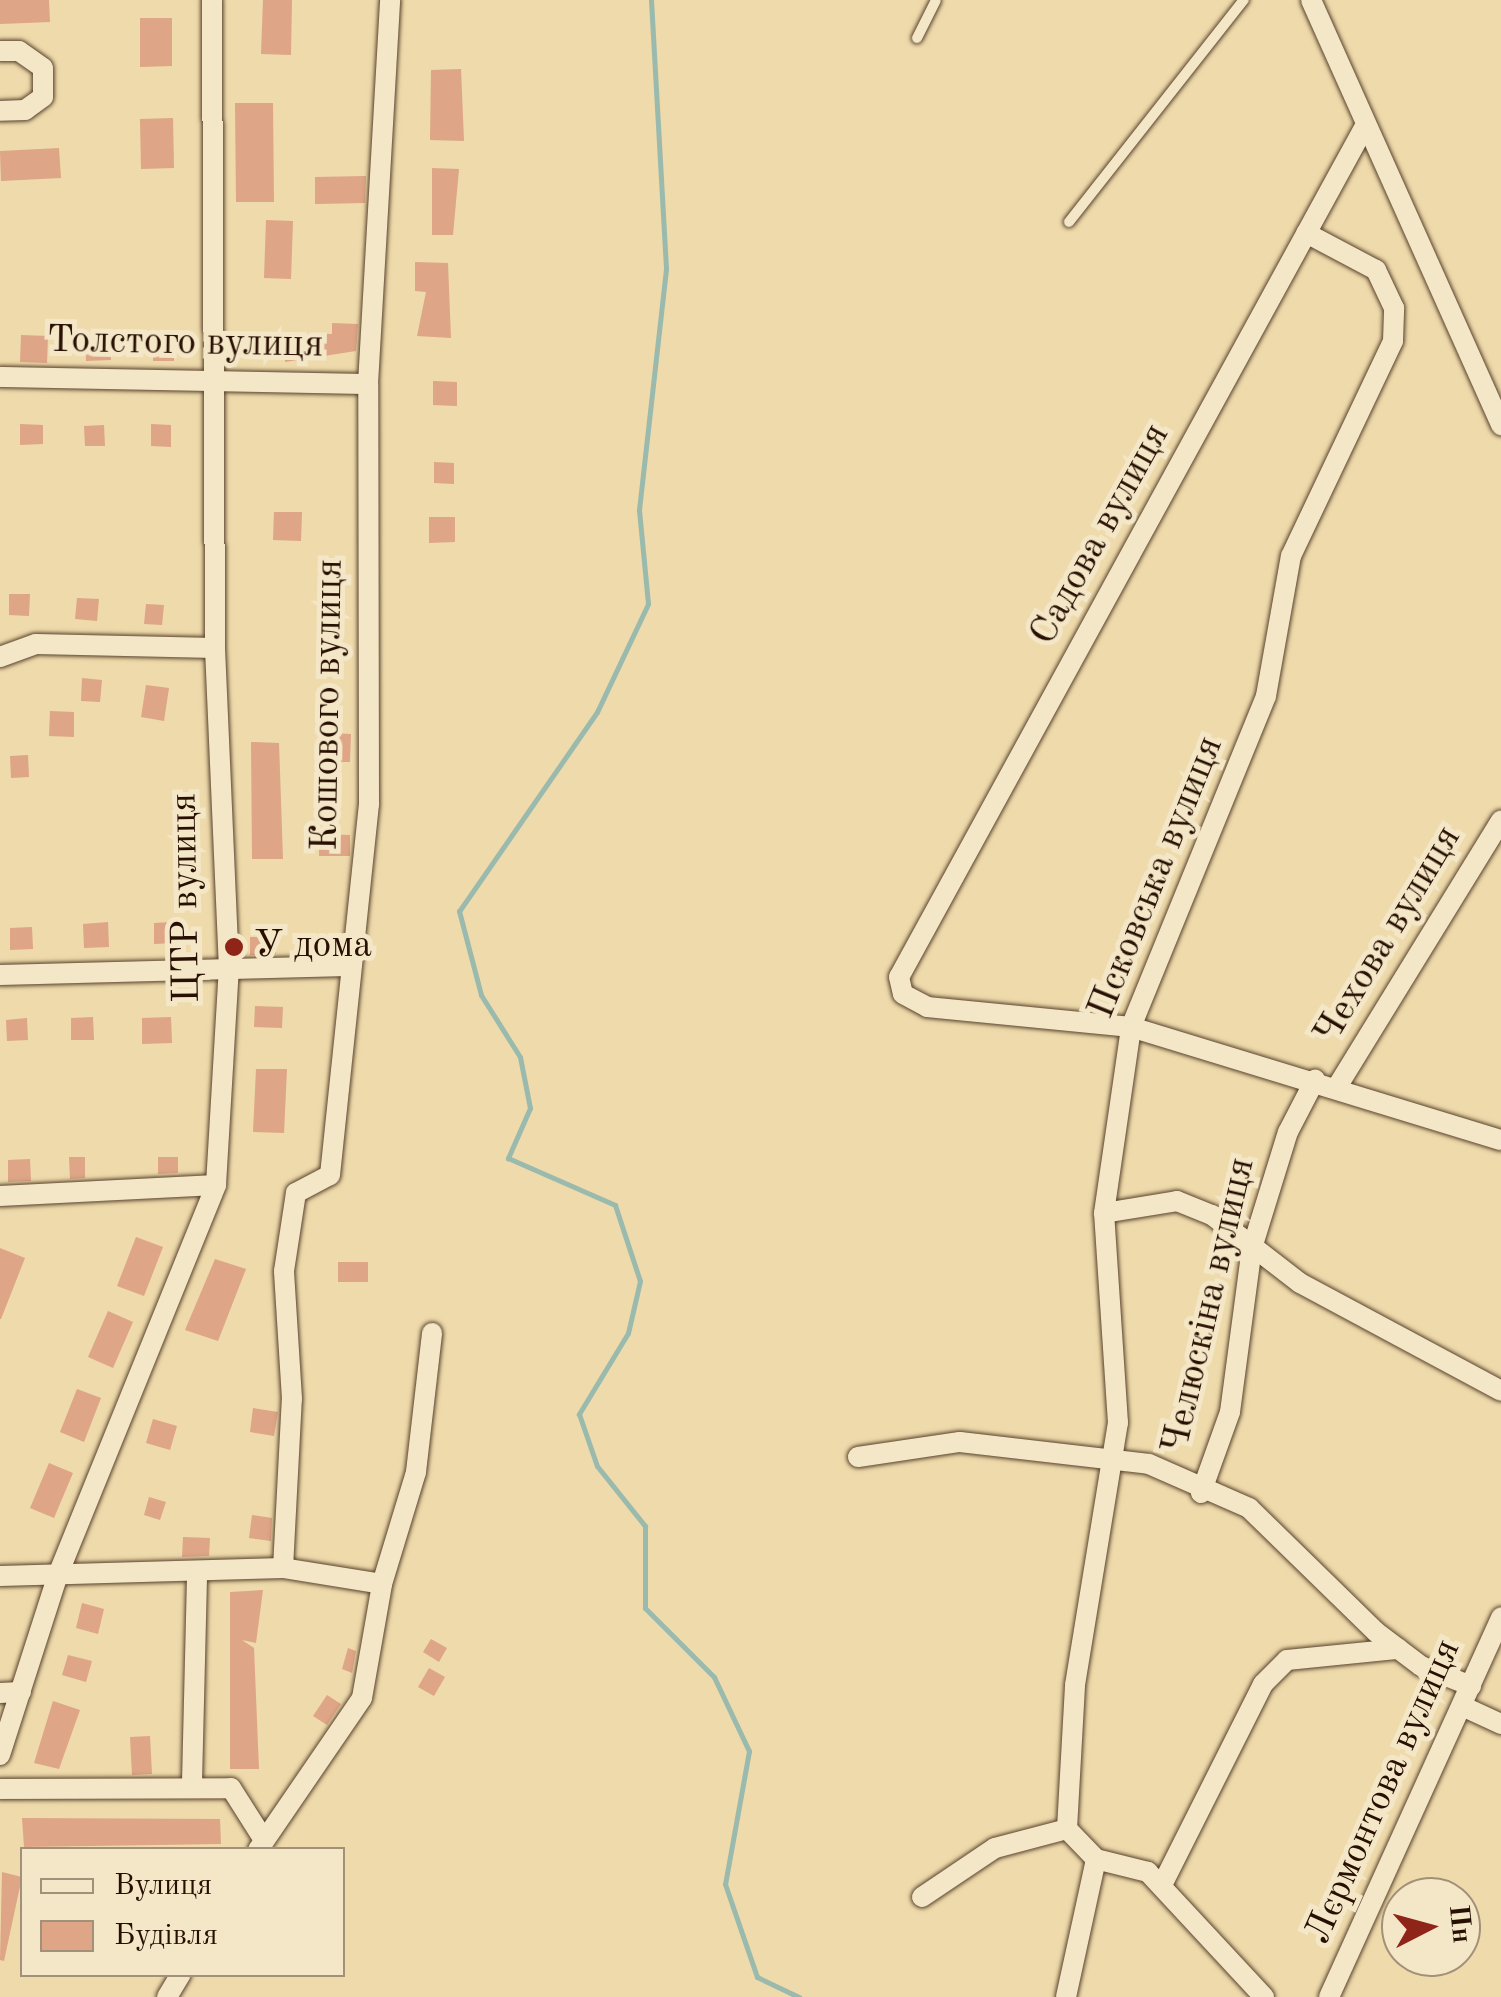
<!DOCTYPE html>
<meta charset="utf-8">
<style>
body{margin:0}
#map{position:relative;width:1501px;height:1997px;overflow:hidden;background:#eedaab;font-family:"Old Standard TT",serif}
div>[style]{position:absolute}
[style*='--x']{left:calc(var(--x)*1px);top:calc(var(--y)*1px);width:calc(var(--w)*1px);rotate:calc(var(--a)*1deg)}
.stream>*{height:5px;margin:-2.5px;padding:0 2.5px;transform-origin:2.5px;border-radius:2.5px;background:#99baad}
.building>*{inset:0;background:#dea586}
.roads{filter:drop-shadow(0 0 2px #59422c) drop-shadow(0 0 2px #59422c)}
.lane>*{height:10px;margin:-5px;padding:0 5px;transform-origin:5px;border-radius:5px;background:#f4e7c8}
.street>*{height:20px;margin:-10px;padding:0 10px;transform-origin:10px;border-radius:10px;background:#f4e7c8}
.dots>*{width:28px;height:28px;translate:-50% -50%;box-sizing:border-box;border:5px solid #f4e7c8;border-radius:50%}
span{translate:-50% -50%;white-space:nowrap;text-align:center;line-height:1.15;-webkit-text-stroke:10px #f4e7c8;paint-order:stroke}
.street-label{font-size:38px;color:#270f01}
.poi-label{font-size:38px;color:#270f01}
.left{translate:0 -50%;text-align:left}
.legend{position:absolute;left:20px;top:1847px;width:325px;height:130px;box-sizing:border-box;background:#f4e7c8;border:2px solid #a29178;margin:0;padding:12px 18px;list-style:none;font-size:30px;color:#270f01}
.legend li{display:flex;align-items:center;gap:20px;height:50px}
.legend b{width:50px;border:2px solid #a29178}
.north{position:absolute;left:1381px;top:1877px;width:100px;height:100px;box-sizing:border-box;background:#f4e7c8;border:2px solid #a29178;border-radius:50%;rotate:84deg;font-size:28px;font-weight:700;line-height:40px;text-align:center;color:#270f01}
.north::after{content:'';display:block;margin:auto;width:35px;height:45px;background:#8f2418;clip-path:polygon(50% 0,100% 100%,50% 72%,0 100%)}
</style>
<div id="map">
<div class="stream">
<div style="--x:651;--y:0;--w:269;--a:86.8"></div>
<div style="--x:666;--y:269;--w:243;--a:96.4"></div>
<div style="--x:639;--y:510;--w:94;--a:84.5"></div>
<div style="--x:648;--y:604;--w:119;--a:115.3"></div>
<div style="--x:597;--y:712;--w:242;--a:124.7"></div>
<div style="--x:459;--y:911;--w:87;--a:75.3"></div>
<div style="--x:481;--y:995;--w:73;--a:57.8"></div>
<div style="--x:520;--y:1057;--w:52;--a:78.9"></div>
<div style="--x:530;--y:1108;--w:55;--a:113.7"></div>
<div style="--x:508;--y:1158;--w:117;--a:23.7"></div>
<div style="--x:615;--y:1205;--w:80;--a:71.8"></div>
<div style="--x:640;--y:1281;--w:53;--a:103"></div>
<div style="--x:628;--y:1333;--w:95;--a:121.2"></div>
<div style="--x:579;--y:1414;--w:55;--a:70.9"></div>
<div style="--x:597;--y:1466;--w:77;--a:51.3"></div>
<div style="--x:645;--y:1526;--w:82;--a:90"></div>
<div style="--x:645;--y:1608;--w:98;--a:45"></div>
<div style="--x:714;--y:1677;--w:82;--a:64.7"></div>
<div style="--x:749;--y:1751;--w:135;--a:100.2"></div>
<div style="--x:725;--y:1884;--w:98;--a:71"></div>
<div style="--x:757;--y:1977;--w:47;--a:25.5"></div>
</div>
<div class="building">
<div style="clip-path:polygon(0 0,49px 0,50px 22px,0 24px)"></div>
<div style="clip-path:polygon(263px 0,292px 0,291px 55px,261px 54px)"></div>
<div style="clip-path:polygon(140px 18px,172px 18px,172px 66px,140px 67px)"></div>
<div style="clip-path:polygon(461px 69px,464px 141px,430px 140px,431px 70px)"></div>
<div style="clip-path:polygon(235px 103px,273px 103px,274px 202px,236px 202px)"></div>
<div style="clip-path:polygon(173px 118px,174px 168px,141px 169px,140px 119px)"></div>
<div style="clip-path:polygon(59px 148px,61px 178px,1px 181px,0 151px)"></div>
<div style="clip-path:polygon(432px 168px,459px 169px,453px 235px,432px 235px)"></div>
<div style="clip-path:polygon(366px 176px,365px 203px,315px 204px,315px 177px)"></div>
<div style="clip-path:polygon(266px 220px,293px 221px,291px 279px,264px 278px)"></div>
<div style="clip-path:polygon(415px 262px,448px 263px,451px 338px,417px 336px,426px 292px,415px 291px)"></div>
<div style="clip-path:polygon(332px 323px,358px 324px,356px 351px,285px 362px,286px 333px,332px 334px)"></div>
<div style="clip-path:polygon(21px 335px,48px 336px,47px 363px,20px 362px)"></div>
<div style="clip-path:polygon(110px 336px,111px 360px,86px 361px,85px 337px)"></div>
<div style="clip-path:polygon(174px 338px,174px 361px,153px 361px,153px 339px)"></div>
<div style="clip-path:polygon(433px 381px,457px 382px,457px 406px,433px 405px)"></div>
<div style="clip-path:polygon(20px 424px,43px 425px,43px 444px,20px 445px)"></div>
<div style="clip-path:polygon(151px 424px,171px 425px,171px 447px,151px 446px)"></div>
<div style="clip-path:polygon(104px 425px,105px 446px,85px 446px,84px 426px)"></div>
<div style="clip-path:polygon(434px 462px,454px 463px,454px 484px,434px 483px)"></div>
<div style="clip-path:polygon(274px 512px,302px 512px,301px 541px,273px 540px)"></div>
<div style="clip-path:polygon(429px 517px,455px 517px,455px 542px,429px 543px)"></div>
<div style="clip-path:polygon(9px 594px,30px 594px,29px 616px,9px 615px)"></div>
<div style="clip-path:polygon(77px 598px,99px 599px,97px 621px,75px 619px)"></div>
<div style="clip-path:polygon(146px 604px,164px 605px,162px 625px,144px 624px)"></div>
<div style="clip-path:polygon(82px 678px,102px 680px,100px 702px,81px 701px)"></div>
<div style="clip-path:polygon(146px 685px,169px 688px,164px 721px,141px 717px)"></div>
<div style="clip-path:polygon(50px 711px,74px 712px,74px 737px,49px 736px)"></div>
<div style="clip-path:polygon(328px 733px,351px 734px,350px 762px,328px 762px)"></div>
<div style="clip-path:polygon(251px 742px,279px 743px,283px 859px,252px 859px)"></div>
<div style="clip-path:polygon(28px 755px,29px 777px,11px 778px,10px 756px)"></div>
<div style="clip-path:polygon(319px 834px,350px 835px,350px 856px,319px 856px)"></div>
<div style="clip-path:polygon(108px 922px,109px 947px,84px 948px,83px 924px)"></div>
<div style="clip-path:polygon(173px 922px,174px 943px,154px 944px,154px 923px)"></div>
<div style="clip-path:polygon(32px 927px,33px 949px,10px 950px,10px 928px)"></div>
<div style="clip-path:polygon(250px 937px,276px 937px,276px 954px,250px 955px)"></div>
<div style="clip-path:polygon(255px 1006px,283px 1007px,282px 1028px,254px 1027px)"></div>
<div style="clip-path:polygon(93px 1017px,94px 1040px,71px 1040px,71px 1018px)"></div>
<div style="clip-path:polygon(171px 1017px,172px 1043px,142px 1044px,142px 1018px)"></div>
<div style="clip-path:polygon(27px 1018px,28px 1040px,7px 1041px,6px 1020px)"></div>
<div style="clip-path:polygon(256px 1069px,287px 1069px,284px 1133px,253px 1132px)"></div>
<div style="clip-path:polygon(69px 1157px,85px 1157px,85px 1178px,70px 1179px)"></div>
<div style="clip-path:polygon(158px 1157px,178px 1157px,178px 1173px,158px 1174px)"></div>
<div style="clip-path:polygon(30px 1159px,31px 1181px,8px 1182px,8px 1160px)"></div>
<div style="clip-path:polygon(136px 1237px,163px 1247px,144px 1296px,117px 1286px)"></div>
<div style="clip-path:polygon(0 1248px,25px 1258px,1px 1319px,0 1319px)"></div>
<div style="clip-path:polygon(215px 1259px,246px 1269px,218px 1341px,185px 1330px)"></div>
<div style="clip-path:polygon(338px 1262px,368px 1262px,368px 1282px,338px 1282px)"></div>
<div style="clip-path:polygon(108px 1311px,133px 1322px,113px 1368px,88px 1357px)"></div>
<div style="clip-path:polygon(77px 1389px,101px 1398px,84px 1442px,60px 1432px)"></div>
<div style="clip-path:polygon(253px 1408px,278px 1412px,274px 1436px,250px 1432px)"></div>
<div style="clip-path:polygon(153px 1419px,177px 1426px,170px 1450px,146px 1443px)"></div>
<div style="clip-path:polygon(49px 1463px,73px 1473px,54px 1518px,30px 1508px)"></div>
<div style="clip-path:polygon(149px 1497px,166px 1502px,160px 1520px,144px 1515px)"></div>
<div style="clip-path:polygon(252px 1515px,272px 1518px,271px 1541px,249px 1538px)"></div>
<div style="clip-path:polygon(183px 1537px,210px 1538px,209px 1556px,182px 1557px)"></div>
<div style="clip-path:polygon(263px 1590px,256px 1643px,242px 1640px,254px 1648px,259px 1769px,230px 1769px,230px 1592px)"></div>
<div style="clip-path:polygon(82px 1603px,104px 1609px,98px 1634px,76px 1628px)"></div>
<div style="clip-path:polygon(431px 1639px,447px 1648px,439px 1662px,423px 1652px)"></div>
<div style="clip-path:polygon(348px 1648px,356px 1651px,352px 1673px,342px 1669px)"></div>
<div style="clip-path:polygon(68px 1655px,92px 1661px,86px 1682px,62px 1675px)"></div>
<div style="clip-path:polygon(429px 1668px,445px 1677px,434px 1696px,418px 1687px)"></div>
<div style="clip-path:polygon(327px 1695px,341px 1704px,327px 1725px,313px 1716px)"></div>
<div style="clip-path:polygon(53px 1701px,80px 1710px,59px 1769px,34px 1763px)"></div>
<div style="clip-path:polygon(150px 1736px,152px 1774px,132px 1775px,130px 1737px)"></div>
<div style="clip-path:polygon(22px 1818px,220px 1819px,221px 1844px,24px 1847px)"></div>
<div style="clip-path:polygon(2px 1872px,22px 1877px,4px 1961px,0 1960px)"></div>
</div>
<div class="roads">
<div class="lane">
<div style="--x:917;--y:38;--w:42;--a:-63.4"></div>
<div style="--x:1069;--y:222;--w:283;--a:-51.8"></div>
</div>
<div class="street">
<div style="--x:1311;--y:0;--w:466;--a:65.9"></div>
<div style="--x:0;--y:51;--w:19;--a:0"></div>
<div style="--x:19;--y:51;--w:29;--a:35"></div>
<div style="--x:43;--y:68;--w:29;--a:90"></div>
<div style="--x:43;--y:97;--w:22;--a:144"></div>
<div style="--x:25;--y:110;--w:25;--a:178"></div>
<div style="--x:1365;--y:126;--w:970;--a:118.7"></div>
<div style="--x:899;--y:977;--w:17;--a:77"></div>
<div style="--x:903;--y:994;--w:27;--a:28"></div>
<div style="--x:927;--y:1007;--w:205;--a:5.6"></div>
<div style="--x:1131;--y:1027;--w:387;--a:17"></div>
<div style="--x:0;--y:377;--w:368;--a:1.1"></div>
<div style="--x:0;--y:657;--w:38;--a:-20"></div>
<div style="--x:36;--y:644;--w:179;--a:1.3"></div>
<div style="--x:0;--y:975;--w:347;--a:-1.5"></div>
<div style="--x:1337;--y:1087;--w:313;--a:-58.4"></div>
<div style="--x:0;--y:1196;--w:216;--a:-2.9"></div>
<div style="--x:1104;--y:1213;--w:74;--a:-9.3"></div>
<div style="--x:1177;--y:1201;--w:38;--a:22"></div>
<div style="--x:1212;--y:1215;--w:111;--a:37.7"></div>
<div style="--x:1300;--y:1283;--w:228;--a:28.2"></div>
<div style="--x:858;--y:1457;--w:103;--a:-8.4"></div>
<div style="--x:960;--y:1442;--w:190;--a:6.6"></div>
<div style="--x:1149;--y:1464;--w:109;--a:23.7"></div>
<div style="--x:1249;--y:1508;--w:177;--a:44.3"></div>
<div style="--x:1376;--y:1632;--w:56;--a:37.1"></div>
<div style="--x:1421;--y:1666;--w:54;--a:21.8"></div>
<div style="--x:1201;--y:1493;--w:86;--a:-70.3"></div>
<div style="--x:1230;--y:1412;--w:165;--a:-82.4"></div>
<div style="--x:1252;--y:1248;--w:121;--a:-72.8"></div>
<div style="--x:1288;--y:1132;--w:59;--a:-62.6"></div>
<div style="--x:283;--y:1568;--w:169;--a:-87"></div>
<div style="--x:292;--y:1399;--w:128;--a:-93.6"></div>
<div style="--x:284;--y:1271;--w:79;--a:-81.3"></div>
<div style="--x:296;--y:1193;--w:38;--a:-28"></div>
<div style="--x:330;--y:1175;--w:373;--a:-84"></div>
<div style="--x:369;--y:804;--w:420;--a:-90.1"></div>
<div style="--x:368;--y:384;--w:385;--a:-86.7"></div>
<div style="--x:0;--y:1576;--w:283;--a:-1.6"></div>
<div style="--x:283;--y:1568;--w:100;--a:9.2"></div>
<div style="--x:0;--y:1693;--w:21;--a:-3"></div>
<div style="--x:1462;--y:1706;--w:43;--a:24.8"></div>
<div style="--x:0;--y:1755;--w:187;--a:-72.2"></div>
<div style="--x:57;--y:1577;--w:423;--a:-67.9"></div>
<div style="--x:216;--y:1185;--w:216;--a:-86.6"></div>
<div style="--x:229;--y:969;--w:321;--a:-92.5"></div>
<div style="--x:215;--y:648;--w:648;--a:-90.27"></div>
<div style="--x:192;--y:1782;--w:207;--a:-88.6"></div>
<div style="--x:0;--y:1789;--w:231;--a:-0.2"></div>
<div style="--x:231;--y:1788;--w:62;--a:57.6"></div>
<div style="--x:258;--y:1850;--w:184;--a:-55.6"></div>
<div style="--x:362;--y:1698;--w:116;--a:-80"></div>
<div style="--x:382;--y:1584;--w:117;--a:-73.1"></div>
<div style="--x:416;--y:1472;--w:140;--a:-83.4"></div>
<div style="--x:1162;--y:1885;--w:225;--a:-63.3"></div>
<div style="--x:1263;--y:1684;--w:34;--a:-45"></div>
<div style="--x:1287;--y:1660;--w:112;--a:-5.7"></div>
<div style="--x:922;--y:1897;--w:88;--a:-33.9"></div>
<div style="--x:995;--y:1848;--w:74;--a:-14.8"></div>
<div style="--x:167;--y:1997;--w:27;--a:-59"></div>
<div style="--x:1066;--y:1997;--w:141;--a:-77.7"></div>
<div style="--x:1264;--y:1997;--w:171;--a:-132.9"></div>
<div style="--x:1148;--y:1872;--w:54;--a:-166"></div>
<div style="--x:1096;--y:1859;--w:42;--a:-134"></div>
<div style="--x:1067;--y:1829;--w:144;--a:-86.8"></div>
<div style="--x:1075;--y:1685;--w:266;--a:-80.7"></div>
<div style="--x:1118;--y:1423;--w:210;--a:-93.8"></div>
<div style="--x:1104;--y:1213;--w:188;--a:-81.7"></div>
<div style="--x:1131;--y:1027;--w:357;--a:-67.8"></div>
<div style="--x:1266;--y:696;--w:142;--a:-79.9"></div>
<div style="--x:1291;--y:556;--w:238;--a:-64.6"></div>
<div style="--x:1393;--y:341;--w:33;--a:-88"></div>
<div style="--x:1394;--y:308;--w:42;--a:-115.3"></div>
<div style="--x:1376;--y:270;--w:79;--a:-152.1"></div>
<div style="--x:1329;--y:1997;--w:417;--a:-65.6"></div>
</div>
</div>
<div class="dots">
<div style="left:234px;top:947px;background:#8f2418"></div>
</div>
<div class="street-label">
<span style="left:185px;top:344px;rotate:1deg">Толстого вулиця</span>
<span style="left:1101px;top:535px;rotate:-61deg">Садова вулиця</span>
<span style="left:329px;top:705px;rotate:-89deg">Кошового вулиця</span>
<span style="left:1157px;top:878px;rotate:-68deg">Псковська вулиця</span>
<span style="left:187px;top:898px;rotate:-91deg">ЦТР вулиця</span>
<span style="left:1389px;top:936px;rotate:-59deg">Чехова вулиця</span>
<span style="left:1210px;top:1306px;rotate:-77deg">Челюскіна вулиця</span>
<span style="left:1384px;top:1792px;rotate:-66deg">Лєрмонтова вулиця</span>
</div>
<div class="poi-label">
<span class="left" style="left:254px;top:947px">У дома</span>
</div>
<ul class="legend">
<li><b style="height:12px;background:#f4e7c8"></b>Вулиця</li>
<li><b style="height:28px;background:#dea586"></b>Будівля</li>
</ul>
<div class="north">Пн</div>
</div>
